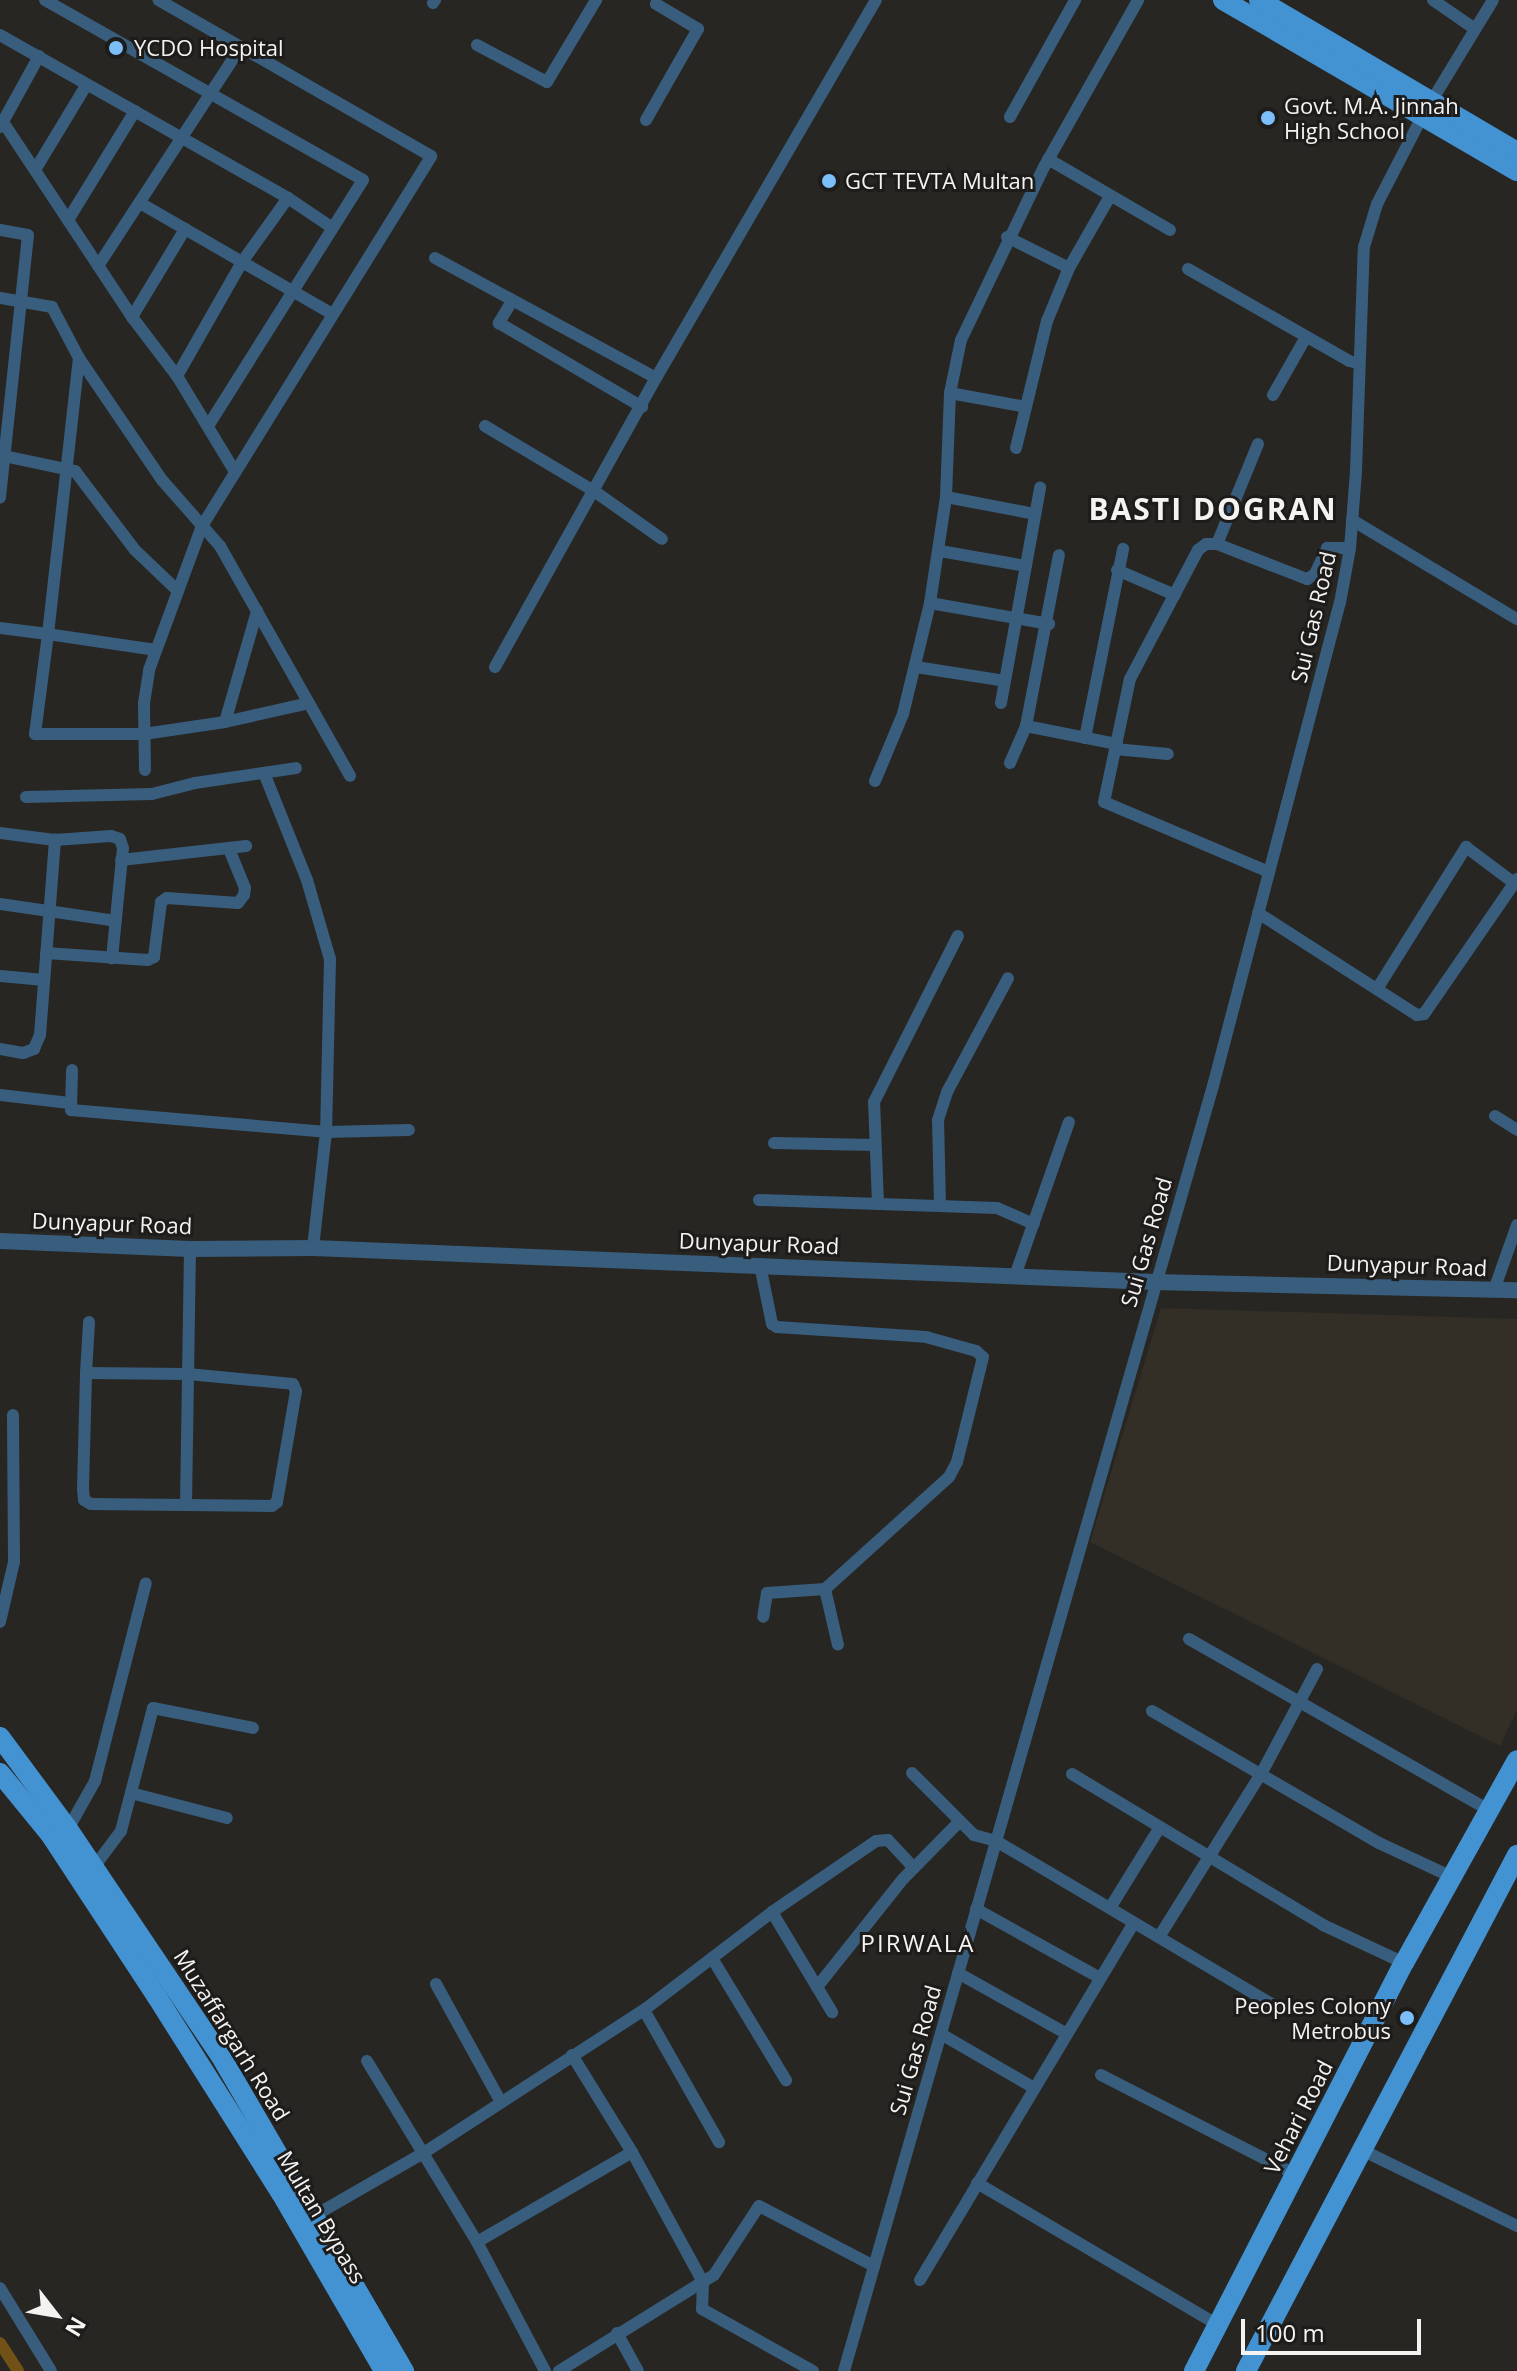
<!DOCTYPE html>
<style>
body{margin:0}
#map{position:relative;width:1517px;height:2371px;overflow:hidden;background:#272623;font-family:"Open Sans",sans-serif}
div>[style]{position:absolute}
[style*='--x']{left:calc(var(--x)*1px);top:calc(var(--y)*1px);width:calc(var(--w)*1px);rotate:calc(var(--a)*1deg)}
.built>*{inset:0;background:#332e26}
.canal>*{height:12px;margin:-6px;padding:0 6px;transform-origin:6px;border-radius:6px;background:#725116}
.minor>*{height:12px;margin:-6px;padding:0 6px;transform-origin:6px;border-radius:6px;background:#395d7c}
.tertiary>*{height:16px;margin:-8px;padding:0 8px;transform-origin:8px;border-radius:8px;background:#395d7c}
.primary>*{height:20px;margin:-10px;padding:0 10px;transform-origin:10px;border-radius:10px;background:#4392d2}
.dots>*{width:22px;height:22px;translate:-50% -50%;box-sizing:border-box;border:4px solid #1e1c1a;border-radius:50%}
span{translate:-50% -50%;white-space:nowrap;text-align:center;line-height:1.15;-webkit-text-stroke:6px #1e1c1a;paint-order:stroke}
.poi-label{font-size:22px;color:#f5f3f2}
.left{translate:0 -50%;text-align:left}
.right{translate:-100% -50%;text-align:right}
.street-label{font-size:22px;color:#f5f3f2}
.neighbourhood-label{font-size:24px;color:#f5f3f2;letter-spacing:2px}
.district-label{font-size:30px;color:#f5f3f2;font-weight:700;letter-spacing:2px}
.north{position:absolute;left:16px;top:2275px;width:80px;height:80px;-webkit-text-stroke:6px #1e1c1a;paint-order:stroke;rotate:121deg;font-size:22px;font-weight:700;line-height:32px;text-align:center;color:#f5f3f2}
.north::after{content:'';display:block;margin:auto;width:28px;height:36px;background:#f5f3f2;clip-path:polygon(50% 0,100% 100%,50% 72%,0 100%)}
.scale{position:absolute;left:1241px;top:2319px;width:180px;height:36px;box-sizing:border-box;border:4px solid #f5f3f2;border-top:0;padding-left:10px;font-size:24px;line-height:28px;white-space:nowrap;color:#f5f3f2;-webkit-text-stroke:6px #1e1c1a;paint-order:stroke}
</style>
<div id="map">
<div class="built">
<div style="clip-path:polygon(1161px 1308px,1517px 1319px,1517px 1710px,1500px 1746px,1090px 1542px)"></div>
</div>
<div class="canal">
<div style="--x:0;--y:2343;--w:33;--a:57"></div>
</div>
<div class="minor">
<div style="--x:45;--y:0;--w:365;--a:29.5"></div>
<div style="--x:363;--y:180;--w:291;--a:122.2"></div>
<div style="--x:1433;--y:0;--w:51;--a:34.6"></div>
<div style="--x:433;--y:3;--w:4;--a:-56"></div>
<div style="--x:0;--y:35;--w:331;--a:29.5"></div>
<div style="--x:288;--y:198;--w:52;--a:34"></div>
<div style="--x:477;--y:45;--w:79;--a:27.9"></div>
<div style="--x:547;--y:82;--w:96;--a:-59.1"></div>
<div style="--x:1431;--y:102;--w:119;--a:-58.7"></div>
<div style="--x:1010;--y:117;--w:134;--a:-60.9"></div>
<div style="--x:646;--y:120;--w:105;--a:-60.3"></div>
<div style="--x:698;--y:29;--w:49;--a:-149.2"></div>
<div style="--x:3;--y:122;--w:234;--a:56.5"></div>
<div style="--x:132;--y:317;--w:74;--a:52.7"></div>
<div style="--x:177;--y:376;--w:110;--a:58.8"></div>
<div style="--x:0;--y:127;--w:81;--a:-61.2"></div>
<div style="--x:1048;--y:159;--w:141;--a:30.2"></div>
<div style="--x:35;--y:170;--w:100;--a:-58.8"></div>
<div style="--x:140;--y:203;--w:222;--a:30"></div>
<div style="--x:68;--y:220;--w:128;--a:-58.4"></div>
<div style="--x:0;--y:230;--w:28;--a:10"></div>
<div style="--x:28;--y:235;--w:264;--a:96.1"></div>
<div style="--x:1007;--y:237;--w:69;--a:26.6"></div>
<div style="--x:435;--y:258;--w:251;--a:28.5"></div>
<div style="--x:98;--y:266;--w:262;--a:-56.9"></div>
<div style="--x:1188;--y:269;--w:185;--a:29.7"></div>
<div style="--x:1349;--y:361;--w:9;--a:13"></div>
<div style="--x:0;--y:298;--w:53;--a:9.8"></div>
<div style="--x:52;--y:307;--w:58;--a:62.1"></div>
<div style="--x:79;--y:358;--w:148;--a:55.8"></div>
<div style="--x:162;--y:480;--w:88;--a:48.7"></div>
<div style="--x:220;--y:546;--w:264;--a:60.5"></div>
<div style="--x:512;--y:301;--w:26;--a:121"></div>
<div style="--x:499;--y:323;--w:166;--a:30.4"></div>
<div style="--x:132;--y:317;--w:103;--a:-58.9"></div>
<div style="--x:177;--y:376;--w:131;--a:-60.3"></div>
<div style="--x:242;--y:262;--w:79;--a:-54.3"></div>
<div style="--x:950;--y:393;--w:77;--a:10.4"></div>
<div style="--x:1273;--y:395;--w:67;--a:-60.4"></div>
<div style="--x:485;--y:426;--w:127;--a:30.8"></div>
<div style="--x:594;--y:491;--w:83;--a:35.2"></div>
<div style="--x:1016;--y:448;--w:131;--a:-76.3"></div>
<div style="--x:1047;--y:321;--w:57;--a:-67.5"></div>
<div style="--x:1069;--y:268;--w:83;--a:-60.3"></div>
<div style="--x:0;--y:455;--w:77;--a:12"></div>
<div style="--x:75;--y:471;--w:99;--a:52.8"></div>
<div style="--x:135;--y:550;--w:57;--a:43.6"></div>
<div style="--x:946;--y:497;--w:91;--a:10.8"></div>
<div style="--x:1352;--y:520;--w:192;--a:31"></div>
<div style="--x:1217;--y:544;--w:108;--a:-67.7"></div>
<div style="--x:940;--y:551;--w:87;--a:9.9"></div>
<div style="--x:1117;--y:570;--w:63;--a:23.3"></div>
<div style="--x:930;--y:603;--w:121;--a:10"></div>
<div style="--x:0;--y:628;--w:48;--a:7.1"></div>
<div style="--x:48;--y:634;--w:278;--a:-83.6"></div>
<div style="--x:156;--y:650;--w:109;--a:-171.6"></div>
<div style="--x:48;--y:634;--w:101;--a:97.4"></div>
<div style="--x:35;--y:734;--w:109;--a:0"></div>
<div style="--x:144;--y:734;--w:82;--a:-8.4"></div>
<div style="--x:225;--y:722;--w:86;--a:-12.7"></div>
<div style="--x:495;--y:667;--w:331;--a:-60.9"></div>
<div style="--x:656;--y:378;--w:437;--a:-59.8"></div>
<div style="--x:916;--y:667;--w:90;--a:8.9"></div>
<div style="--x:1001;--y:703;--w:219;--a:-79.7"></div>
<div style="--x:225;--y:722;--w:116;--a:-73.9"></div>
<div style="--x:1026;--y:726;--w:93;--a:11.2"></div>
<div style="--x:1085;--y:738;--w:193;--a:-78.6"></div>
<div style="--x:1115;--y:749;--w:53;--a:5.4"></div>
<div style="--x:1010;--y:763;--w:40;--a:-66.6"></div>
<div style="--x:1026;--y:726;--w:174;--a:-79.1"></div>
<div style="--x:145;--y:770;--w:67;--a:-90.9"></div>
<div style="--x:144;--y:703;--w:33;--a:-81"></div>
<div style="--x:149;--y:670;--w:153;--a:-69.8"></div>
<div style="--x:202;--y:526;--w:435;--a:-58.2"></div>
<div style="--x:431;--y:156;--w:314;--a:-150.2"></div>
<div style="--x:264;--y:773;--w:115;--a:68.1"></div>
<div style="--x:307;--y:880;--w:82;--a:73.8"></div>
<div style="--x:330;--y:959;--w:173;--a:91.3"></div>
<div style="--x:326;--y:1132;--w:117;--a:96.4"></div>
<div style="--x:875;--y:781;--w:73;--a:-67.3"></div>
<div style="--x:903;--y:714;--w:114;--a:-76.3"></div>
<div style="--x:930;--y:603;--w:107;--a:-81.4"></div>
<div style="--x:946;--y:497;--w:104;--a:-87.8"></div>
<div style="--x:950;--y:393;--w:54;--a:-78.3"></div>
<div style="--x:961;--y:340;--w:192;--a:-64.4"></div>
<div style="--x:1044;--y:167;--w:192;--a:-60.6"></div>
<div style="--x:26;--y:797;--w:126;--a:-1.4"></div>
<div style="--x:152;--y:794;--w:44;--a:-14.3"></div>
<div style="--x:195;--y:783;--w:102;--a:-8.4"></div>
<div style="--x:0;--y:833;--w:55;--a:7.3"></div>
<div style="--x:55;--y:840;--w:56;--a:-4.1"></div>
<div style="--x:111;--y:836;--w:9;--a:18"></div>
<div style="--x:120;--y:839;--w:9;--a:72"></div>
<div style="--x:123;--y:848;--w:111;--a:95.7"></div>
<div style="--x:121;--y:860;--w:126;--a:-6.4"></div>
<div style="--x:1269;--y:872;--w:179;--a:-157"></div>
<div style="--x:1104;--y:802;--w:126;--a:-78.1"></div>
<div style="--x:1130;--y:679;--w:146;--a:-62.2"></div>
<div style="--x:1198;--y:550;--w:10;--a:-37"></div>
<div style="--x:1206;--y:544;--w:11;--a:0"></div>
<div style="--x:1217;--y:544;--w:97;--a:21.3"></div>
<div style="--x:1307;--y:579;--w:9;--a:-32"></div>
<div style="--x:1315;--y:574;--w:29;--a:-65"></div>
<div style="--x:1327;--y:548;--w:23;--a:0"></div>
<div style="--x:0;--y:904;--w:117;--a:8.3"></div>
<div style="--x:1258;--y:913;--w:189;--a:32.7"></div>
<div style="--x:1417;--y:1015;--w:7;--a:-8"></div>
<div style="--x:1424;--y:1014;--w:164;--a:-55.4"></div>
<div style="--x:46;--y:953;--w:102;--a:3.9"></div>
<div style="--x:148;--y:960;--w:7;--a:-27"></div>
<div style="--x:154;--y:957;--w:55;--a:-82.7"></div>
<div style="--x:161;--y:902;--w:7;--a:-34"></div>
<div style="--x:167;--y:898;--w:71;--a:4"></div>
<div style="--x:238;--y:903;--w:10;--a:-53"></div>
<div style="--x:244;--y:895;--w:7;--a:-82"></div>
<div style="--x:245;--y:888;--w:42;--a:-112.3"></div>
<div style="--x:0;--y:976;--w:44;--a:5.2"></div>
<div style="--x:1377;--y:989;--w:168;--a:-57.9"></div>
<div style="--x:1466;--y:847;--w:60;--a:36.9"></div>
<div style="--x:0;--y:1049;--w:23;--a:10"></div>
<div style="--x:23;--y:1053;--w:12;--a:-20"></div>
<div style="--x:34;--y:1049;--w:15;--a:-67"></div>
<div style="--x:40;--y:1035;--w:196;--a:-85.6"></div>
<div style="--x:72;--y:1070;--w:40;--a:91.4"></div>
<div style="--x:71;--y:1110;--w:256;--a:4.9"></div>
<div style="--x:326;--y:1132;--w:83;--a:-1.4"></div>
<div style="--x:0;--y:1095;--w:70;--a:6.5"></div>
<div style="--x:1495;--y:1116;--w:26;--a:32"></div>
<div style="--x:774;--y:1143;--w:100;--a:1.1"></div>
<div style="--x:759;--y:1200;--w:238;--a:1.9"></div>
<div style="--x:997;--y:1208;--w:40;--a:23.4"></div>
<div style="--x:878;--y:1204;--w:102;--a:-92.2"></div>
<div style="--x:874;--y:1102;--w:186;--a:-63.2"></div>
<div style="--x:940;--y:1206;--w:86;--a:-91.3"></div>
<div style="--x:938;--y:1120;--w:29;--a:-72"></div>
<div style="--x:947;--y:1092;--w:129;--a:-61.8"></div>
<div style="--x:760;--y:1265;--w:60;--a:78.5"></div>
<div style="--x:772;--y:1324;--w:6;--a:31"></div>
<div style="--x:777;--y:1327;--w:149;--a:3.8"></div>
<div style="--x:926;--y:1337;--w:52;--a:15.6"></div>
<div style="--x:976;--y:1351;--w:9;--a:41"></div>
<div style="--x:983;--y:1357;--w:108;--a:103.9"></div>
<div style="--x:957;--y:1462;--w:17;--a:118"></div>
<div style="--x:949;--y:1477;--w:167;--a:137.9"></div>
<div style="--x:825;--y:1589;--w:58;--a:176.1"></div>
<div style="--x:767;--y:1593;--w:24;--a:99"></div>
<div style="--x:1015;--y:1276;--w:163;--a:-70.7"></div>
<div style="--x:1494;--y:1290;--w:69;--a:-70.5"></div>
<div style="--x:86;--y:1373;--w:102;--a:0.6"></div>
<div style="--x:188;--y:1374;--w:105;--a:5.4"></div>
<div style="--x:293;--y:1384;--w:8;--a:67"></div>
<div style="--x:296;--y:1391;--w:113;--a:99.7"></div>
<div style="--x:277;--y:1502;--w:6;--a:141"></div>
<div style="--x:272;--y:1506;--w:181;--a:-179.4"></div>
<div style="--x:91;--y:1504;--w:8;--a:-150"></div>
<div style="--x:84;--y:1500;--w:11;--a:-95"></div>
<div style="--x:83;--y:1489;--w:116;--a:-88.5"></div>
<div style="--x:86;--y:1373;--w:51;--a:-86.6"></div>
<div style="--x:186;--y:1504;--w:255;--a:-89.1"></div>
<div style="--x:825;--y:1589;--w:57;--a:76.9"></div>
<div style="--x:0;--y:1622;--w:62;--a:-76.9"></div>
<div style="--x:14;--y:1562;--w:147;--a:-90.4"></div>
<div style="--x:1189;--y:1639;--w:347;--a:29.7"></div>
<div style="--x:1152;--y:1711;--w:263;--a:30.2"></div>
<div style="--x:1379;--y:1843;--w:81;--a:25"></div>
<div style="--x:912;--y:1773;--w:88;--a:45"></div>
<div style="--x:974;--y:1835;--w:23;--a:15"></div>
<div style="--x:996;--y:1841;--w:326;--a:30.6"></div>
<div style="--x:1072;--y:1774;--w:293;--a:31"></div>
<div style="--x:1323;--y:1925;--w:89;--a:25.1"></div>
<div style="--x:131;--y:1793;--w:99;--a:14.6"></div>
<div style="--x:68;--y:1829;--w:55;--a:-60.6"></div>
<div style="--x:95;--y:1781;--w:204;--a:-75.6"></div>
<div style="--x:94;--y:1867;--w:45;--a:-53.1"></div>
<div style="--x:121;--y:1831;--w:127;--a:-75.4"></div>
<div style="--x:153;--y:1708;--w:102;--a:11.3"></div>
<div style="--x:1110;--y:1908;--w:95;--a:-58.3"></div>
<div style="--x:976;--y:1909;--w:142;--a:29.1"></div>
<div style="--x:772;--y:1912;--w:117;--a:59"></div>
<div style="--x:1159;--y:1937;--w:192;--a:-58"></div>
<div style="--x:1261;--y:1774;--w:119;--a:-61.9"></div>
<div style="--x:712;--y:1958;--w:143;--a:58.8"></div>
<div style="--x:958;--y:1973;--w:125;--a:29.2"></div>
<div style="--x:436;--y:1984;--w:135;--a:61.2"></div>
<div style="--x:817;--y:1987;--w:138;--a:-51.5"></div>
<div style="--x:903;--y:1879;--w:81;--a:-45.5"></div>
<div style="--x:644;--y:2010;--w:152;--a:60.4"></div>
<div style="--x:941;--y:2034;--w:108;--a:30.1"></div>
<div style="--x:572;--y:2055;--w:114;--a:58.3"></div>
<div style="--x:632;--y:2152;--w:148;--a:61.4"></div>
<div style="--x:703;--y:2282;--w:27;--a:92"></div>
<div style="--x:702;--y:2309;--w:127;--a:29.2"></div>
<div style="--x:367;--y:2061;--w:212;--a:58.7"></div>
<div style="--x:477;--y:2242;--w:146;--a:62.2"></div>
<div style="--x:1101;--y:2075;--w:219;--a:27.1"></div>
<div style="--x:1362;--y:2150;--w:173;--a:26.1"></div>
<div style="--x:977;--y:2183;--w:280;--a:30.5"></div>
<div style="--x:312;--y:2217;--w:130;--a:-29.9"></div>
<div style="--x:425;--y:2152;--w:261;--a:-33"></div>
<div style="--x:644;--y:2010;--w:161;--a:-37.4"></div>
<div style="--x:772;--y:1912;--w:126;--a:-34.3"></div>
<div style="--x:876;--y:1841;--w:12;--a:-5"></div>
<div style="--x:888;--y:1840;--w:38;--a:47"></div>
<div style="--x:477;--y:2242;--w:179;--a:-30.1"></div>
<div style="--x:920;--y:2280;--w:416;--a:-59.1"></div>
<div style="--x:0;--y:2288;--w:97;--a:58.4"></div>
<div style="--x:617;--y:2333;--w:43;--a:61.1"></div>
<div style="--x:559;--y:2371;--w:182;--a:-31.8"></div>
<div style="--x:714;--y:2275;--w:82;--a:-56.9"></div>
<div style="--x:759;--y:2206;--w:130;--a:27.6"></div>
<div style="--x:844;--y:2371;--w:1337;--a:-73.98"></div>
<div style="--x:1213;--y:1086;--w:499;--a:-75.3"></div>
<div style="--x:1340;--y:603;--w:56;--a:-79.7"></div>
<div style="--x:1350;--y:548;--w:77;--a:-85.5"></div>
<div style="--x:1356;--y:471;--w:224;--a:-88"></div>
<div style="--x:1364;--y:247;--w:45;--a:-73.2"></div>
<div style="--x:1377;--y:204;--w:98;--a:-62.7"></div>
</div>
<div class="tertiary">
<div style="--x:0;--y:1241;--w:190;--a:2.4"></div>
<div style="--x:190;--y:1249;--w:123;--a:-0.5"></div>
<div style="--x:313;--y:1248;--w:842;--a:2.32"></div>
<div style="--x:1154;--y:1282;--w:363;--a:1.3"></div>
</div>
<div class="primary">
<div style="--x:1223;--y:0;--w:340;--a:30.2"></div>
<div style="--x:1259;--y:0;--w:299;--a:30.5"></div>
<div style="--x:0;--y:1737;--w:114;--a:53.5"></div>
<div style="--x:68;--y:1829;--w:272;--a:56.1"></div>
<div style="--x:220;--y:2055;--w:366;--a:59.8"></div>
<div style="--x:0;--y:1773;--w:79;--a:50.7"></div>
<div style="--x:50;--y:1834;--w:195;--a:56.7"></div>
<div style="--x:157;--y:1997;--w:232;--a:57.7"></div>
<div style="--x:281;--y:2193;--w:206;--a:59.9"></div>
<div style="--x:1194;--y:2371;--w:459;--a:-62.8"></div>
<div style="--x:1404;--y:1963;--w:232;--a:-60.9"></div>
<div style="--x:1246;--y:2371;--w:583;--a:-62.29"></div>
</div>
<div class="dots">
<div style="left:116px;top:48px;background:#7cbef9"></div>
<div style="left:1268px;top:118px;background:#7cbef9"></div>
<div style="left:829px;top:181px;background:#7cbef9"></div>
<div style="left:1407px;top:2018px;background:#7cbef9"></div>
</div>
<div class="poi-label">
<span class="left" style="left:134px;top:48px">YCDO Hospital</span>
<span class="left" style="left:1284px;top:118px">Govt. M.A. Jinnah<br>High School</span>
<span class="left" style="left:845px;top:181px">GCT TEVTA Multan</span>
<span class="right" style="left:1391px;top:2018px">Peoples Colony<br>Metrobus</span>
</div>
<div class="street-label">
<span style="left:1313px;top:617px;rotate:-77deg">Sui Gas Road</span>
<span style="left:112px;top:1223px;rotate:2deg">Dunyapur Road</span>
<span style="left:1146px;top:1242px;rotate:-74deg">Sui Gas Road</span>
<span style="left:759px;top:1243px;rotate:2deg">Dunyapur Road</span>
<span style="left:1407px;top:1265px;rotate:2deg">Dunyapur Road</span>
<span style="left:232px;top:2035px;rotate:58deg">Muzaffargarh Road</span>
<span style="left:915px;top:2050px;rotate:-74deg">Sui Gas Road</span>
<span style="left:1298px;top:2117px;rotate:-63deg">Vehari Road</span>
<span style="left:322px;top:2217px;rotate:59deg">Multan Bypass</span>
</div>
<div class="neighbourhood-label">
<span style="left:918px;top:1943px">PIRWALA</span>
</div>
<div class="district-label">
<span style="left:1213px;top:509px">BASTI DOGRAN</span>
</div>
<div class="north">N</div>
<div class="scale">100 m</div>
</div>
